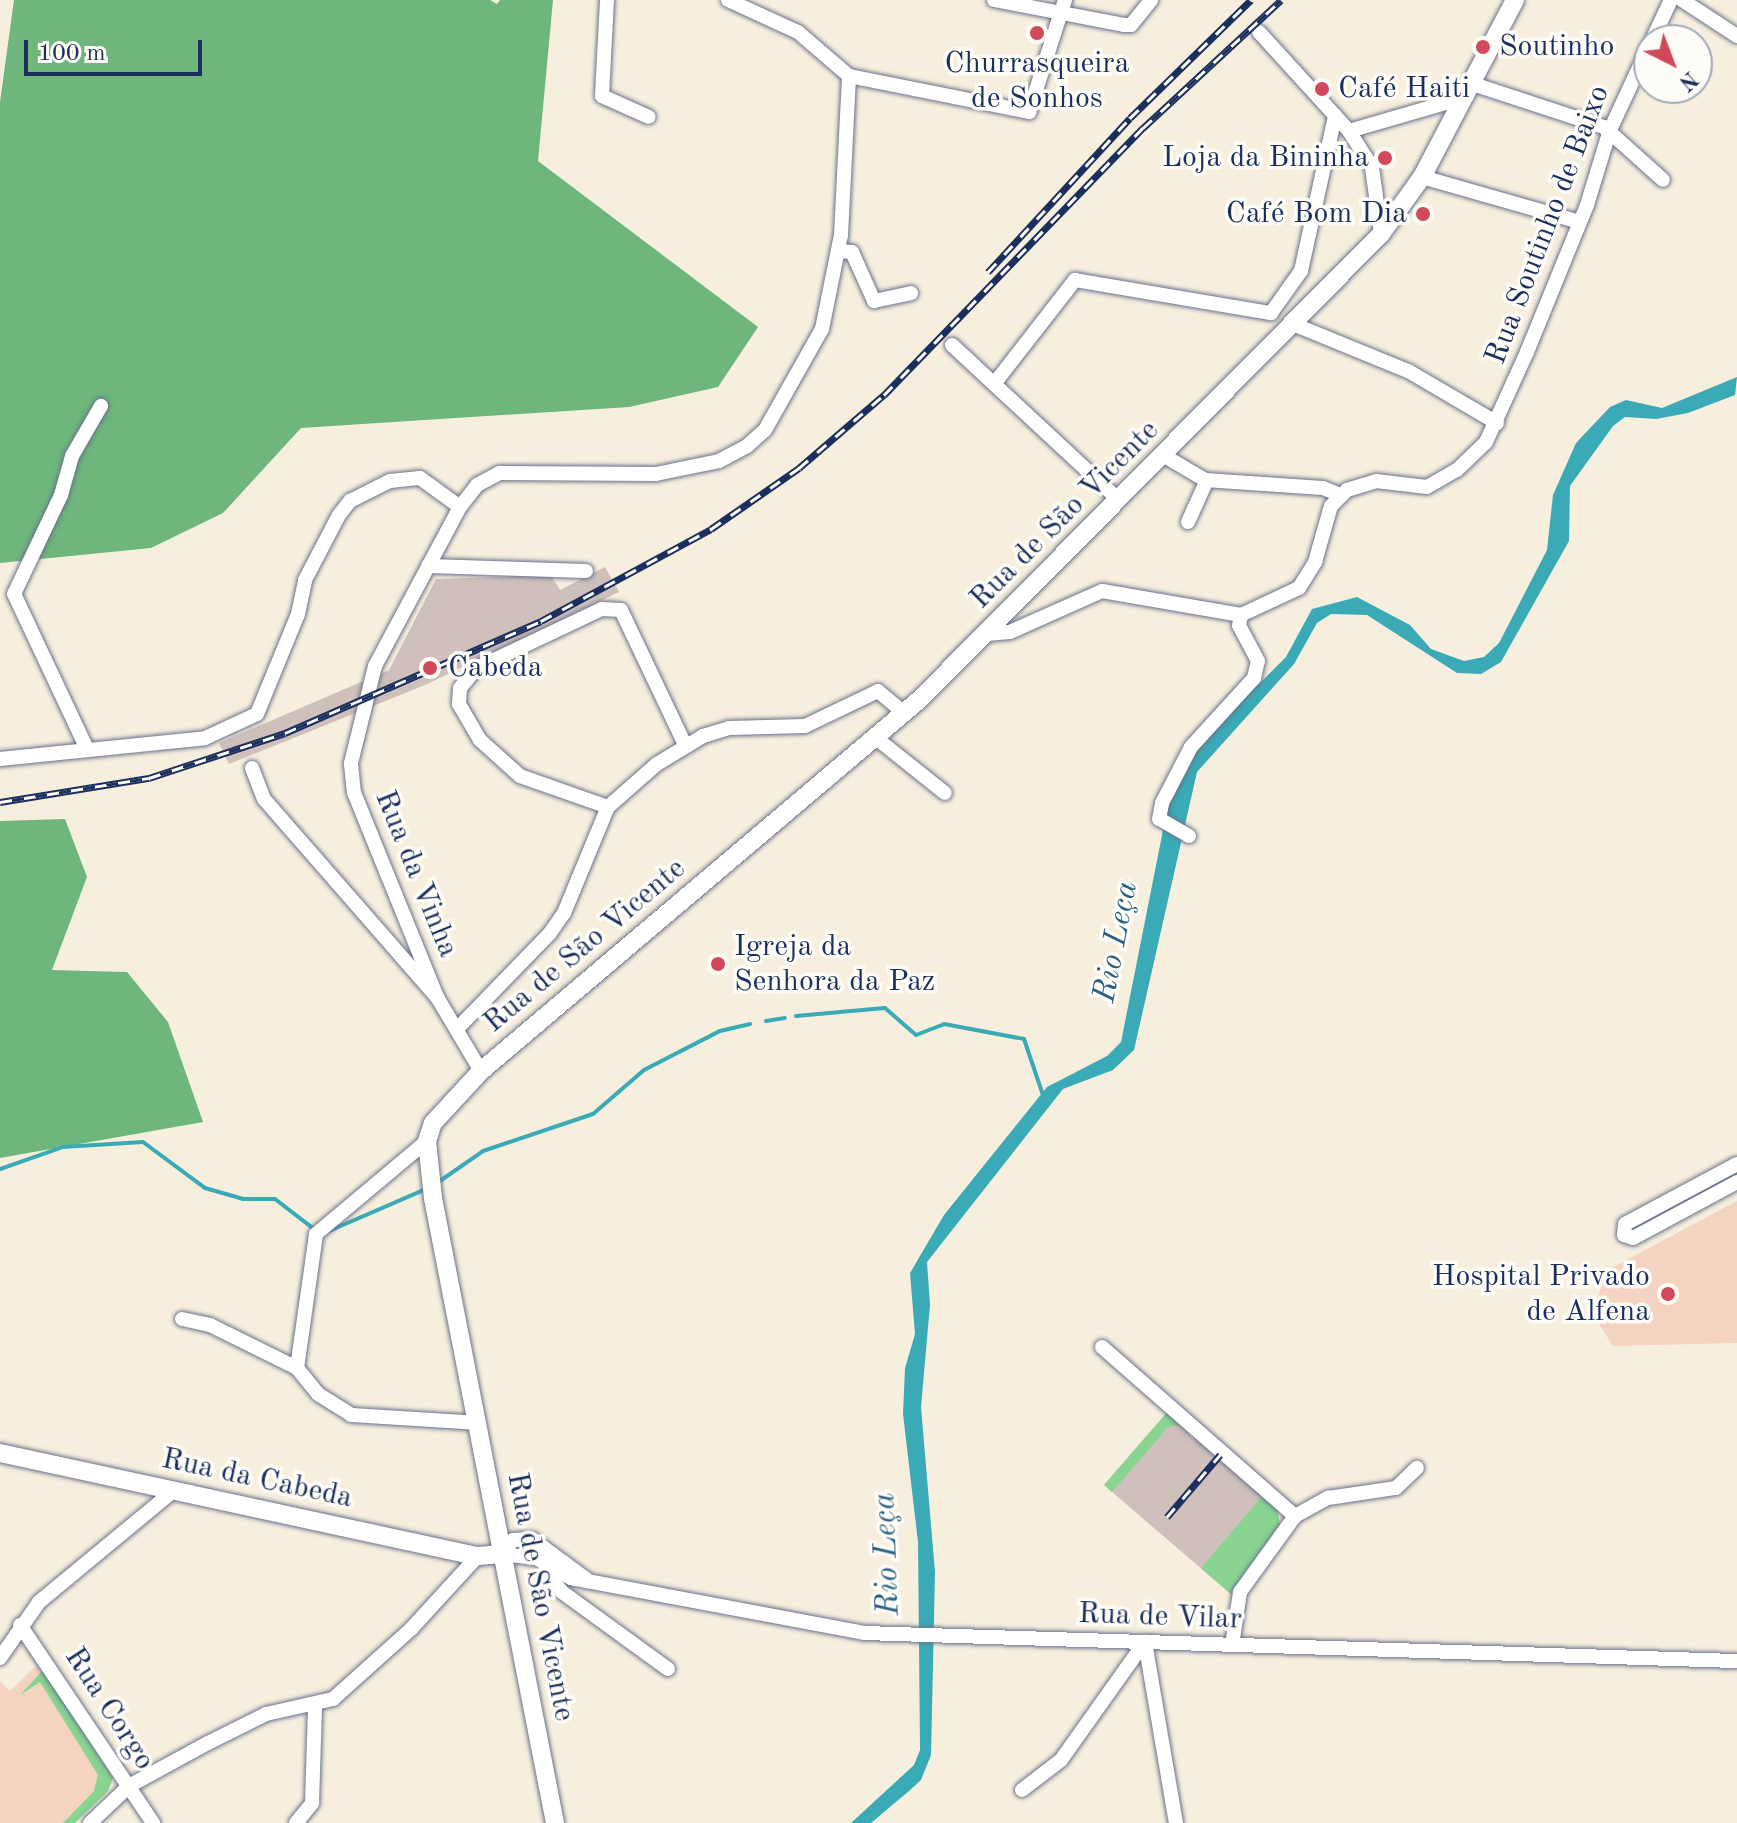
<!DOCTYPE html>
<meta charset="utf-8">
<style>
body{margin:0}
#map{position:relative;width:1737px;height:1823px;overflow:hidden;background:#f7efde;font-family:"Old Standard TT",serif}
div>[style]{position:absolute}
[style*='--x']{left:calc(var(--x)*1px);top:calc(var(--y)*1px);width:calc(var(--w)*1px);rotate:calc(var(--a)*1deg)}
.built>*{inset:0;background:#f4d3c1}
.industrial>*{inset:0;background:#d0c0bc}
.green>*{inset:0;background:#89d491}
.forest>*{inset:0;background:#6eb67b}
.water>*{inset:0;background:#3aaab7}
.stream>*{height:4px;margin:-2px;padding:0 2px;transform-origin:2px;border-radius:2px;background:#3aaab7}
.roads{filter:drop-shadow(0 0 2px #68728b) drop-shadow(0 0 2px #68728b)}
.minor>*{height:14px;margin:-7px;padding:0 7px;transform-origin:7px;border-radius:7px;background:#fff}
.major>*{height:18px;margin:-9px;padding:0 9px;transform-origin:9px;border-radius:9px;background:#fff}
.rail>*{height:7px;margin-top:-3.5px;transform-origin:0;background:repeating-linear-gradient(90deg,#fdfcf7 0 12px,#1b2f5e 0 24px);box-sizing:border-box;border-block:2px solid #1b2f5e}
.dots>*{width:22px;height:22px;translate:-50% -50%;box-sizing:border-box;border:4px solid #fdfcf7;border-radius:50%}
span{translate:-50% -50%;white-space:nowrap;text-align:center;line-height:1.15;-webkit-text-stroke:7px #fdfcf7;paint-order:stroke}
.poi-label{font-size:30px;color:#1b2f5e}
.left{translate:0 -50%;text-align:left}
.right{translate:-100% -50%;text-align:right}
.street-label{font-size:30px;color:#1b2f5e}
.water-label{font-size:32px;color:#276082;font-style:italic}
.north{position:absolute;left:1633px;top:24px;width:80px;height:80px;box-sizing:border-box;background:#fdfcf7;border:2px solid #a3aaba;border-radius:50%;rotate:138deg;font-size:22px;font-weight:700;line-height:32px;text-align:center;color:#1b2f5e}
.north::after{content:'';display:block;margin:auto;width:28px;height:36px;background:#d1495b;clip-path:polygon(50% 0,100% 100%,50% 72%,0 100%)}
.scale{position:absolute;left:24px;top:40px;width:178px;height:36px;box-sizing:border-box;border:4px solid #1b2f5e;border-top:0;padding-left:10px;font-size:24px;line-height:28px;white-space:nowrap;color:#1b2f5e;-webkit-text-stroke:6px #fdfcf7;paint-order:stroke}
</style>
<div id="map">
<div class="built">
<div style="clip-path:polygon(1737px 1201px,1737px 1343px,1613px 1346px,1594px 1316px,1604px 1272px)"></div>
<div style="clip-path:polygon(40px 1662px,112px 1783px,75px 1823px,0 1823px,0 1681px,10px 1691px)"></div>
</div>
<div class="industrial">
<div style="clip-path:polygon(605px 567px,619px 592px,425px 685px,229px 764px,219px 743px,389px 670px,436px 579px,551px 575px,560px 590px)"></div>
<div style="clip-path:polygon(1169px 1410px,1193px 1439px,1199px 1437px,1277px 1504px,1233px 1596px,1104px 1485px)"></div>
</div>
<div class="green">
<div style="clip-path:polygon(1169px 1410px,1180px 1419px,1178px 1425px,1168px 1427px,1112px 1492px,1104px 1485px)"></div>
<div style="clip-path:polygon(1265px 1493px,1277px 1504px,1280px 1526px,1233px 1596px,1201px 1568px)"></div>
<div style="clip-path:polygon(44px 1669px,113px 1778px,108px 1791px,75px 1823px,63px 1823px,94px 1791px,98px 1775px,40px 1682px,20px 1695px)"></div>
</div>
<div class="forest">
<div style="clip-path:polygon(14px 0,490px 0,497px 4px,500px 0,553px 0,538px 161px,758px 327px,718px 387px,629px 407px,301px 428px,223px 513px,151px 548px,0 563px,0 102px)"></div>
<div style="clip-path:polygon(65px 819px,87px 877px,52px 970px,127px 972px,168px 1022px,203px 1122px,0 1158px,0 821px)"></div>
</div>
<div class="water">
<div style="clip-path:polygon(1737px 377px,1735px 395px,1688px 413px,1656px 419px,1625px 417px,1613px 426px,1570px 486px,1569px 541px,1501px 662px,1481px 674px,1457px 673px,1367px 615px,1331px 614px,1317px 623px,1294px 664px,1197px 772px,1134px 1050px,1113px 1070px,1063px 1089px,927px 1262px,930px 1305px,921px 1407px,935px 1572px,931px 1755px,921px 1780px,909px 1791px,871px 1823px,851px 1823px,914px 1765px,920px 1750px,918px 1542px,903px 1414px,905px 1368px,915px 1334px,910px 1273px,944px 1215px,1047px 1087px,1107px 1056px,1121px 1042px,1168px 805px,1196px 747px,1286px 657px,1312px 609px,1357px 597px,1410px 625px,1431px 649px,1464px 661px,1484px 657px,1499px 643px,1547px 550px,1553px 495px,1576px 443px,1610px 407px,1626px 400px,1662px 408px)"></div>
</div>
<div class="stream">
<div style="--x:796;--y:1016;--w:89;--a:-5.1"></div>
<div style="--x:885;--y:1008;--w:41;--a:41.1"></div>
<div style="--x:916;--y:1035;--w:30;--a:-21"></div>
<div style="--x:944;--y:1024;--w:81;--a:10.6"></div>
<div style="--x:1024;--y:1039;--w:59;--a:71.3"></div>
<div style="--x:766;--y:1021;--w:19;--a:-9"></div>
<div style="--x:0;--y:1169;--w:67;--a:-19.2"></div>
<div style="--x:63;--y:1147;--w:80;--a:-3.6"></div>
<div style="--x:143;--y:1142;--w:77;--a:36.6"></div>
<div style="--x:205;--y:1188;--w:40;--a:16"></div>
<div style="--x:243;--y:1199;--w:32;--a:0"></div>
<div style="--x:275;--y:1199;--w:49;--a:37.6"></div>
<div style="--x:437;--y:1183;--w:56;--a:-34.8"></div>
<div style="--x:483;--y:1151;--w:116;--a:-18.6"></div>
<div style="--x:593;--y:1114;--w:67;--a:-40.8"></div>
<div style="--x:644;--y:1070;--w:85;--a:-27.2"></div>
<div style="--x:720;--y:1031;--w:31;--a:-13"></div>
<div style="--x:329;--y:1231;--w:106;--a:-23.4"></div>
</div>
<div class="roads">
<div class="minor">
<div style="--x:607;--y:0;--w:96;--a:93"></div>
<div style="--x:602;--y:96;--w:51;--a:24.1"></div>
<div style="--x:728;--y:0;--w:77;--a:24.6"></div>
<div style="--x:798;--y:32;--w:67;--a:40.8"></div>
<div style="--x:849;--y:76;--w:184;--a:11.3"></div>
<div style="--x:1029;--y:112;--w:118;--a:-72.2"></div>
<div style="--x:994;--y:0;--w:132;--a:10.9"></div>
<div style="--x:1124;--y:25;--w:7;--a:0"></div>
<div style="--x:1131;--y:25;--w:32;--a:-51"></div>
<div style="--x:1682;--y:0;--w:66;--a:33.2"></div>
<div style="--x:1259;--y:32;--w:134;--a:47.7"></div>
<div style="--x:1349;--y:131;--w:43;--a:57.4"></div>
<div style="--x:1372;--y:167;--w:68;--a:82.3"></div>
<div style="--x:1652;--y:40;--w:44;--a:-64.6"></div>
<div style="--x:1473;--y:84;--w:138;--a:18.2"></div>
<div style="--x:1604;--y:127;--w:79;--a:41.9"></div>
<div style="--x:1349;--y:131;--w:122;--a:-16.2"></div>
<div style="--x:1422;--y:177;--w:164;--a:15.9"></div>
<div style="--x:840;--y:251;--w:12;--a:5"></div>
<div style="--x:852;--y:252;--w:54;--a:65.8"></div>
<div style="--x:874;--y:301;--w:38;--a:-12"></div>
<div style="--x:1271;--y:313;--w:52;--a:-54.5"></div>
<div style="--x:1301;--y:271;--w:159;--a:-77.6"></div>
<div style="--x:1293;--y:324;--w:126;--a:22.3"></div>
<div style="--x:1410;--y:372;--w:101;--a:30.4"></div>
<div style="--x:952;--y:345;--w:228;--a:42.9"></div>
<div style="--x:994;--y:384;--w:132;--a:-52.1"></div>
<div style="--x:1075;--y:280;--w:199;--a:9.6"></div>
<div style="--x:1163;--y:455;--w:49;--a:30.8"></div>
<div style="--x:1205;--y:480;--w:118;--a:3.9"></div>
<div style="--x:1323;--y:488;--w:18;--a:22"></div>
<div style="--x:1188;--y:522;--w:46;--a:-65.7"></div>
<div style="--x:428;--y:566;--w:158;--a:1.8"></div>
<div style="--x:1241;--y:615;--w:64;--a:-25"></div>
<div style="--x:1299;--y:588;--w:31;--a:-58"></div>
<div style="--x:1315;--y:562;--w:58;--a:-74.1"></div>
<div style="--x:1331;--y:506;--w:23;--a:-45"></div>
<div style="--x:1347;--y:490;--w:30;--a:-17"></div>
<div style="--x:1376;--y:481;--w:51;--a:6.7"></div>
<div style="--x:1427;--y:487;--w:34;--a:-30"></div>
<div style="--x:1457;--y:470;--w:40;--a:-44"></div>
<div style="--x:1486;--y:442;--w:99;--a:-65.5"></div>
<div style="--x:1527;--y:352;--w:159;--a:-67.8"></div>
<div style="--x:1587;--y:205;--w:78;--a:-73"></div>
<div style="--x:1610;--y:130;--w:93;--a:-65.1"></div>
<div style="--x:987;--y:634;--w:23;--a:-5"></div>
<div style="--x:1010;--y:632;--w:101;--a:-24"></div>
<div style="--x:1102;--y:591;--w:141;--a:9.8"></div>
<div style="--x:876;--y:738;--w:88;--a:38.6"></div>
<div style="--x:87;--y:749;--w:171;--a:-115.2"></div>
<div style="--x:14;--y:594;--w:110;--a:-64.6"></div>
<div style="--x:61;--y:495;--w:41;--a:-74.2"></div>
<div style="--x:72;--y:456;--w:58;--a:-59.9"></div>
<div style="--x:0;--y:759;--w:206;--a:-5.8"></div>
<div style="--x:205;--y:738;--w:57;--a:-24.8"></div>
<div style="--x:257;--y:714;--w:108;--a:-67.7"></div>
<div style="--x:298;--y:614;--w:35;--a:-78"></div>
<div style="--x:305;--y:580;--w:73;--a:-62.4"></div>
<div style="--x:339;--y:515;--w:18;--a:-52"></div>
<div style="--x:350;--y:501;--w:45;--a:-26.6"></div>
<div style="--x:390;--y:481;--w:30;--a:-6"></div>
<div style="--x:420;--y:478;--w:49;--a:35.9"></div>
<div style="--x:460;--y:507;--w:28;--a:-52"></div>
<div style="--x:477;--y:485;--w:26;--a:-28"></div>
<div style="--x:500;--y:473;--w:156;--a:0.4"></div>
<div style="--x:656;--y:474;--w:64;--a:-11.7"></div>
<div style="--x:719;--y:461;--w:32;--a:-28"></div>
<div style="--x:747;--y:446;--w:24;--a:-42"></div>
<div style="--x:765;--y:430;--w:116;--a:-60.6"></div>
<div style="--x:822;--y:329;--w:96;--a:-78.6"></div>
<div style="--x:841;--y:235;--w:159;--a:-87.1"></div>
<div style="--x:252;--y:768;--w:33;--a:69"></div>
<div style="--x:264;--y:799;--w:263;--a:48.9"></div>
<div style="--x:437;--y:997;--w:86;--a:59.3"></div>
<div style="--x:608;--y:807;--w:93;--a:-160.6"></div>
<div style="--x:520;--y:776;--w:54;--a:-138"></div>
<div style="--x:480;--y:740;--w:42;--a:-120.3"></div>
<div style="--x:459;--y:704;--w:16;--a:-86"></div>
<div style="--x:460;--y:688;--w:26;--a:-50"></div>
<div style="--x:477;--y:668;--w:138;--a:-25.3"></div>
<div style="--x:602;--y:609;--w:19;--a:3"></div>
<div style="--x:621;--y:610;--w:149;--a:64.6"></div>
<div style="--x:1189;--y:836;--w:34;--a:-150"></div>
<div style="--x:1159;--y:819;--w:16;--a:-79"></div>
<div style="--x:1162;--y:803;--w:63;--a:-62.6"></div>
<div style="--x:1191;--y:747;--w:93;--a:-47.6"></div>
<div style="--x:1254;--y:678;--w:17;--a:-77"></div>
<div style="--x:1258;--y:661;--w:40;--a:-118"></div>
<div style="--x:1239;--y:626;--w:11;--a:-80"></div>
<div style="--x:437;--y:997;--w:220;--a:-112.1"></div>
<div style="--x:354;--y:793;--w:30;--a:-96"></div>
<div style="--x:351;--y:763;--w:100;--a:-76.1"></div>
<div style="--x:375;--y:666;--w:180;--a:-61.9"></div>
<div style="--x:457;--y:1029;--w:134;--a:-45.9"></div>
<div style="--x:550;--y:933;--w:24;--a:-55"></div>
<div style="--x:564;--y:913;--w:115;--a:-67.5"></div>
<div style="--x:608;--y:807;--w:65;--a:-41.3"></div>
<div style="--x:657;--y:764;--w:54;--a:-31.3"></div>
<div style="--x:703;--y:736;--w:27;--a:-17"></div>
<div style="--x:729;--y:728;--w:76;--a:-1.5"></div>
<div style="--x:805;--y:726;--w:81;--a:-25.6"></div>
<div style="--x:878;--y:691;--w:34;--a:40"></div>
<div style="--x:1737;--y:1164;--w:127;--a:151.8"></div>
<div style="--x:1625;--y:1224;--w:11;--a:95"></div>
<div style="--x:1624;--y:1235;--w:9;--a:18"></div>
<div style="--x:1633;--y:1238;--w:118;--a:-28.3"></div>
<div style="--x:182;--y:1319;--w:29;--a:12"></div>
<div style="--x:210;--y:1325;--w:97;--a:26.3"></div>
<div style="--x:297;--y:1368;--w:33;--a:51"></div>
<div style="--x:318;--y:1394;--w:39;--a:32"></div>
<div style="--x:351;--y:1415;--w:126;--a:3.6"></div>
<div style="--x:1102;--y:1347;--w:257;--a:41.2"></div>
<div style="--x:297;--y:1368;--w:135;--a:-81.9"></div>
<div style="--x:316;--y:1234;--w:145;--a:-40"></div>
<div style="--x:547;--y:1564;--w:8;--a:97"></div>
<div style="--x:546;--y:1572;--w:26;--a:51"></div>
<div style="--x:562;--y:1592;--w:131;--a:36"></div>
<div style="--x:586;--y:1579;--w:67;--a:-143.5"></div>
<div style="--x:532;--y:1539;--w:19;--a:177"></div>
<div style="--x:513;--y:1540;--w:18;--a:128"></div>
<div style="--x:502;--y:1554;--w:34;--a:7"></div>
<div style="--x:536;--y:1558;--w:40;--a:29.7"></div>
<div style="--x:571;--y:1578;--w:298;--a:10.6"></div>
<div style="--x:864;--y:1633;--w:873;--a:1.84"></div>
<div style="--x:20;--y:1625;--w:239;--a:56.1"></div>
<div style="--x:1145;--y:1642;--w:184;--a:80.3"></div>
<div style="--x:1232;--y:1645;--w:54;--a:-81.4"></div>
<div style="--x:1240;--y:1592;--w:94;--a:-54.1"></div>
<div style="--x:1295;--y:1516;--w:38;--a:-29"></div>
<div style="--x:1328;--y:1498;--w:69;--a:-8.4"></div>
<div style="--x:1396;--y:1488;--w:29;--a:-44"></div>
<div style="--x:0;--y:1658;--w:68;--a:-55.1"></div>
<div style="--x:39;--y:1602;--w:174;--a:-39.6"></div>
<div style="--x:1022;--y:1790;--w:49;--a:-37.6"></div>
<div style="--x:1061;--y:1760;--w:145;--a:-54.6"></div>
<div style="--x:90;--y:1823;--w:54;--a:-43.5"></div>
<div style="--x:129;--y:1786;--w:90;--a:-28.6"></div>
<div style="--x:208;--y:1743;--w:65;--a:-26.6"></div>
<div style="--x:266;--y:1714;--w:69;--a:-12.6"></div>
<div style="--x:333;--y:1699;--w:105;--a:-41.9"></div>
<div style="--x:411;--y:1629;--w:99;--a:-47.5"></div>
<div style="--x:296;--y:1823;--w:26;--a:-51"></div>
<div style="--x:312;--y:1803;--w:97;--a:-88.2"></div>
</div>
<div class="major">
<div style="--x:0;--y:1453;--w:489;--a:12.2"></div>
<div style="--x:478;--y:1556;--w:24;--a:-5"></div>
<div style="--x:555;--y:1823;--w:637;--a:-101.05"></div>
<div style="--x:433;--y:1198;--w:57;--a:-96"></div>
<div style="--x:427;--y:1141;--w:19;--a:-72"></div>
<div style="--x:433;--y:1123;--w:71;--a:-47.3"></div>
<div style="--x:481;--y:1071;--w:574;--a:-40.27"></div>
<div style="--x:919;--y:700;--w:656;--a:-45.25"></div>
<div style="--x:1381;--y:234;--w:70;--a:-54.3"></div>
<div style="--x:1422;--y:177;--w:200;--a:-62.3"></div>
</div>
</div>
<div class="rail">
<div style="--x:988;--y:272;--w:209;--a:-47.3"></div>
<div style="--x:1130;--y:118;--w:169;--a:-44.3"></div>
<div style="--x:0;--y:802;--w:151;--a:-9.2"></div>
<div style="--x:149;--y:778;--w:143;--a:-18.3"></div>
<div style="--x:285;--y:733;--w:279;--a:-23.6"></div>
<div style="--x:541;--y:621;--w:193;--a:-28.4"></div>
<div style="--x:711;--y:529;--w:107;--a:-34.7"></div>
<div style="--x:799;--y:468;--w:112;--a:-40.7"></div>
<div style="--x:884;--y:395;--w:372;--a:-45.9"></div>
<div style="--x:1143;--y:128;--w:188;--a:-42.8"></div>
<div style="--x:1167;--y:1517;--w:82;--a:-49.5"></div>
</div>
<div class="dots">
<div style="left:1037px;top:33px;background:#d1495b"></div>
<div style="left:1483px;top:47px;background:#d1495b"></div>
<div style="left:1322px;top:89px;background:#d1495b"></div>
<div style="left:1385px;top:158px;background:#d1495b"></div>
<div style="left:1423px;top:214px;background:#d1495b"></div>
<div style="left:430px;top:668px;background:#d1495b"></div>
<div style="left:718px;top:964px;background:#d1495b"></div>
<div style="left:1668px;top:1294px;background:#d1495b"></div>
</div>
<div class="poi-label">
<span class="left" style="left:1499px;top:47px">Soutinho</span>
<span style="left:1037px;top:81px">Churrasqueira<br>de Sonhos</span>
<span class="left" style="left:1338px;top:89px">Café Haiti</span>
<span class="right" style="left:1369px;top:158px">Loja da Bininha</span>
<span class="right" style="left:1407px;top:214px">Café Bom Dia</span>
<span class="left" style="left:448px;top:668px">Cabeda</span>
<span class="left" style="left:734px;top:964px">Igreja da<br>Senhora da Paz</span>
<span class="right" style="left:1650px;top:1294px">Hospital Privado<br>de Alfena</span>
</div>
<div class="street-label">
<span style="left:1548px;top:225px;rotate:-69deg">Rua Soutinho de Baixo</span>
<span style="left:1065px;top:515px;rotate:-45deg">Rua de São Vicente</span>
<span style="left:416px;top:874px;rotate:68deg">Rua da Vinha</span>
<span style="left:585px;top:946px;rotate:-40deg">Rua de São Vicente</span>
<span style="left:257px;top:1479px;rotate:12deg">Rua da Cabeda</span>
<span style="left:540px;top:1597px;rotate:79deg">Rua de São Vicente</span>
<span style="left:1160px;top:1617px;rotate:2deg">Rua de Vilar</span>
<span style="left:109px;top:1709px;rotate:57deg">Rua Corgo</span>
</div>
<div class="water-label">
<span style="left:1117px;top:942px;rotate:-79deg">Rio Leça</span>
<span style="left:888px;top:1554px;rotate:-92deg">Rio Leça</span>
</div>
<div class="north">N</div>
<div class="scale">100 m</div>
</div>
